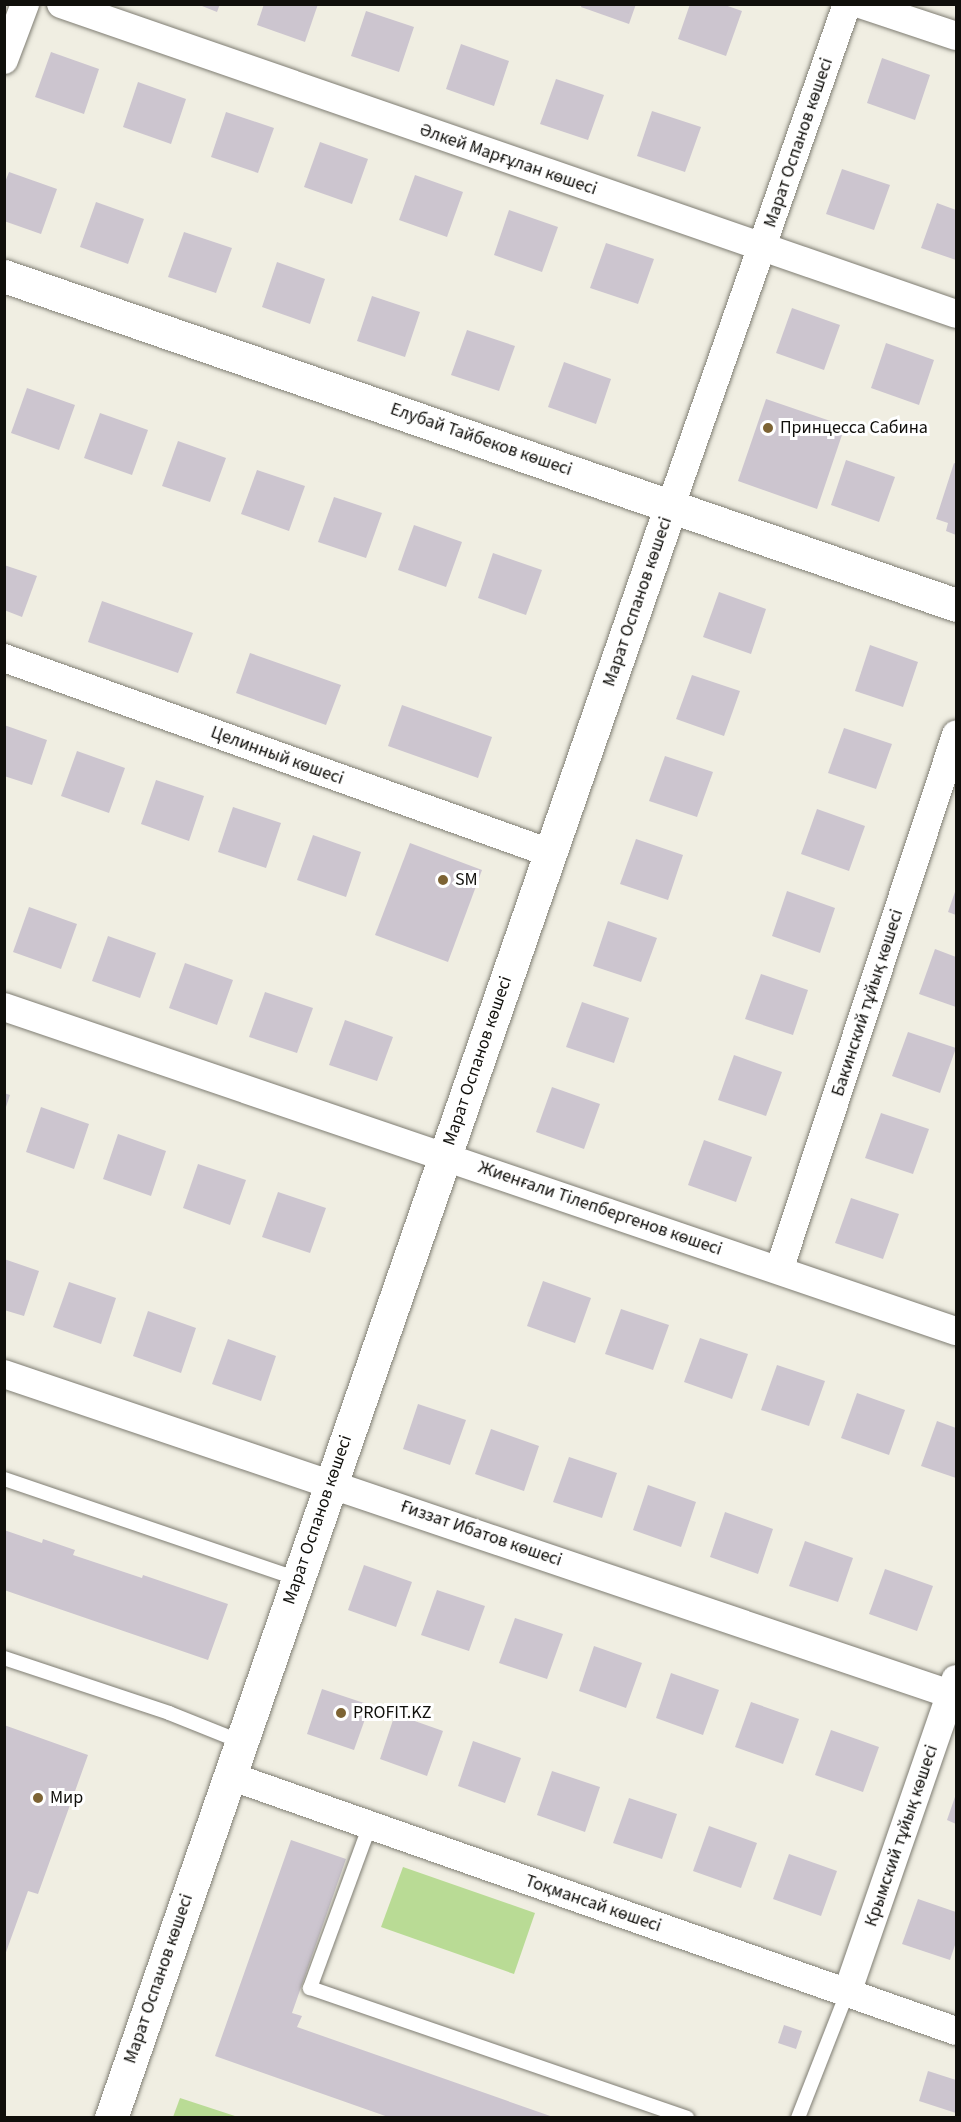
<!DOCTYPE html>
<meta charset="utf-8">
<style>
body{margin:0}
#map{position:relative;width:961px;height:2122px;overflow:hidden;background:#f0eee2;font-family:"Source Sans 3",sans-serif}
div>[style]{position:absolute}
[style*='--x']{left:calc(var(--x)*1px);top:calc(var(--y)*1px);width:calc(var(--w)*1px);rotate:calc(var(--a)*1deg)}
.green>*{inset:0;background:#b9db95}
.building>*{inset:0;background:#ccc5cf}
.roads{filter:drop-shadow(0 0 2px #7f7d73) drop-shadow(0 0 2px #7f7d73)}
.lane>*{height:14px;margin:-7px;padding:0 7px;transform-origin:7px;border-radius:7px;background:#fff}
.street>*{height:28px;margin:-14px;padding:0 14px;transform-origin:14px;border-radius:14px;background:#fff}
.secondary>*{height:33px;margin:-16.5px;padding:0 16.5px;transform-origin:16.5px;border-radius:16.5px;background:#fff}
.dots>*{width:16px;height:16px;translate:-50% -50%;box-sizing:border-box;border:3px solid #fff;border-radius:50%}
span{translate:-50% -50%;white-space:nowrap;text-align:center;line-height:1.15;-webkit-text-stroke:6px #fff;paint-order:stroke}
.street-label{font-size:18px;color:#100f0b}
.poi-label{font-size:18px;color:#100f0b}
.left{translate:0 -50%;text-align:left}
.frame{position:absolute;inset:0;border:6px solid #100f0b;pointer-events:none}
</style>
<div id="map">
<div class="green">
<div style="clip-path:polygon(403px 1867px,535px 1913px,514px 1974px,381px 1927px)"></div>
<div style="clip-path:polygon(180px 2098px,238px 2117px,173px 2117px)"></div>
</div>
<div class="building">
<div style="clip-path:polygon(197px 4px,220px 4px,217px 12px)"></div>
<div style="clip-path:polygon(264px 4px,318px 4px,305px 42px,257px 25px)"></div>
<div style="clip-path:polygon(582px 4px,636px 4px,629px 24px,581px 7px)"></div>
<div style="clip-path:polygon(690px 4px,722px 4px,742px 11px,726px 56px,678px 39px)"></div>
<div style="clip-path:polygon(366px 11px,414px 27px,399px 72px,351px 56px)"></div>
<div style="clip-path:polygon(461px 44px,509px 61px,494px 106px,446px 89px)"></div>
<div style="clip-path:polygon(51px 52px,99px 69px,84px 114px,35px 97px)"></div>
<div style="clip-path:polygon(882px 58px,930px 75px,915px 120px,867px 103px)"></div>
<div style="clip-path:polygon(556px 79px,604px 95px,588px 140px,540px 124px)"></div>
<div style="clip-path:polygon(138px 82px,186px 99px,171px 144px,123px 127px)"></div>
<div style="clip-path:polygon(652px 111px,701px 127px,685px 172px,637px 156px)"></div>
<div style="clip-path:polygon(226px 112px,274px 128px,258px 173px,211px 157px)"></div>
<div style="clip-path:polygon(320px 142px,368px 159px,352px 204px,304px 187px)"></div>
<div style="clip-path:polygon(842px 169px,890px 185px,874px 230px,826px 214px)"></div>
<div style="clip-path:polygon(9px 172px,57px 189px,41px 234px,4px 221px,4px 185px)"></div>
<div style="clip-path:polygon(415px 175px,463px 192px,447px 237px,399px 220px)"></div>
<div style="clip-path:polygon(96px 202px,144px 219px,128px 264px,80px 247px)"></div>
<div style="clip-path:polygon(937px 203px,956px 210px,956px 260px,921px 248px)"></div>
<div style="clip-path:polygon(509px 210px,558px 227px,542px 272px,494px 255px)"></div>
<div style="clip-path:polygon(184px 232px,232px 248px,216px 293px,168px 277px)"></div>
<div style="clip-path:polygon(606px 243px,654px 259px,638px 304px,590px 288px)"></div>
<div style="clip-path:polygon(277px 262px,325px 279px,310px 324px,262px 307px)"></div>
<div style="clip-path:polygon(372px 296px,420px 312px,405px 357px,357px 341px)"></div>
<div style="clip-path:polygon(792px 308px,840px 325px,824px 370px,776px 353px)"></div>
<div style="clip-path:polygon(467px 330px,515px 346px,499px 391px,451px 375px)"></div>
<div style="clip-path:polygon(886px 343px,934px 360px,919px 405px,871px 388px)"></div>
<div style="clip-path:polygon(564px 362px,611px 379px,596px 424px,548px 407px)"></div>
<div style="clip-path:polygon(27px 388px,75px 405px,59px 450px,11px 433px)"></div>
<div style="clip-path:polygon(766px 399px,845px 426px,817px 509px,738px 481px)"></div>
<div style="clip-path:polygon(100px 413px,148px 430px,132px 475px,84px 458px)"></div>
<div style="clip-path:polygon(178px 441px,226px 458px,210px 502px,162px 486px)"></div>
<div style="clip-path:polygon(846px 460px,895px 477px,879px 522px,831px 505px)"></div>
<div style="clip-path:polygon(954px 463px,956px 464px,956px 535px,946px 531px,948px 523px,936px 519px)"></div>
<div style="clip-path:polygon(257px 470px,305px 486px,289px 531px,241px 514px)"></div>
<div style="clip-path:polygon(334px 497px,382px 513px,366px 558px,318px 542px)"></div>
<div style="clip-path:polygon(414px 525px,462px 542px,446px 587px,398px 570px)"></div>
<div style="clip-path:polygon(493px 553px,542px 570px,526px 615px,478px 598px)"></div>
<div style="clip-path:polygon(4px 565px,37px 576px,22px 617px,4px 610px)"></div>
<div style="clip-path:polygon(719px 592px,766px 609px,751px 654px,703px 637px)"></div>
<div style="clip-path:polygon(102px 601px,193px 633px,178px 673px,88px 642px)"></div>
<div style="clip-path:polygon(870px 645px,918px 662px,903px 707px,855px 691px)"></div>
<div style="clip-path:polygon(250px 653px,341px 685px,326px 725px,236px 693px)"></div>
<div style="clip-path:polygon(692px 675px,740px 691px,724px 736px,676px 719px)"></div>
<div style="clip-path:polygon(402px 705px,492px 737px,478px 778px,388px 746px)"></div>
<div style="clip-path:polygon(4px 725px,47px 740px,32px 785px,4px 776px)"></div>
<div style="clip-path:polygon(844px 728px,892px 744px,876px 789px,828px 773px)"></div>
<div style="clip-path:polygon(77px 751px,125px 768px,109px 813px,61px 796px)"></div>
<div style="clip-path:polygon(665px 756px,713px 772px,697px 817px,649px 801px)"></div>
<div style="clip-path:polygon(156px 780px,204px 796px,189px 841px,141px 824px)"></div>
<div style="clip-path:polygon(233px 807px,281px 823px,266px 868px,218px 852px)"></div>
<div style="clip-path:polygon(817px 809px,865px 826px,849px 871px,801px 854px)"></div>
<div style="clip-path:polygon(313px 835px,361px 852px,346px 897px,297px 880px)"></div>
<div style="clip-path:polygon(636px 839px,683px 855px,668px 900px,620px 884px)"></div>
<div style="clip-path:polygon(410px 843px,482px 870px,448px 962px,375px 935px)"></div>
<div style="clip-path:polygon(956px 889px,956px 915px,948px 912px)"></div>
<div style="clip-path:polygon(787px 891px,835px 908px,820px 953px,772px 936px)"></div>
<div style="clip-path:polygon(29px 907px,77px 924px,61px 969px,13px 952px)"></div>
<div style="clip-path:polygon(608px 921px,657px 938px,641px 982px,593px 966px)"></div>
<div style="clip-path:polygon(108px 936px,156px 953px,140px 998px,92px 981px)"></div>
<div style="clip-path:polygon(935px 949px,956px 957px,956px 1007px,919px 994px)"></div>
<div style="clip-path:polygon(185px 963px,233px 980px,217px 1025px,169px 1008px)"></div>
<div style="clip-path:polygon(761px 974px,808px 990px,793px 1035px,745px 1019px)"></div>
<div style="clip-path:polygon(265px 992px,313px 1008px,297px 1053px,249px 1037px)"></div>
<div style="clip-path:polygon(582px 1002px,629px 1018px,614px 1063px,566px 1047px)"></div>
<div style="clip-path:polygon(345px 1020px,393px 1037px,377px 1081px,329px 1065px)"></div>
<div style="clip-path:polygon(908px 1032px,956px 1048px,940px 1093px,892px 1076px)"></div>
<div style="clip-path:polygon(734px 1055px,782px 1072px,766px 1116px,718px 1100px)"></div>
<div style="clip-path:polygon(552px 1087px,600px 1104px,584px 1149px,536px 1132px)"></div>
<div style="clip-path:polygon(4px 1093px,10px 1095px,5px 1110px,4px 1110px)"></div>
<div style="clip-path:polygon(41px 1107px,89px 1124px,74px 1169px,26px 1152px)"></div>
<div style="clip-path:polygon(881px 1113px,929px 1129px,913px 1174px,865px 1158px)"></div>
<div style="clip-path:polygon(118px 1134px,166px 1151px,151px 1196px,103px 1179px)"></div>
<div style="clip-path:polygon(704px 1140px,752px 1157px,736px 1202px,688px 1185px)"></div>
<div style="clip-path:polygon(198px 1164px,246px 1180px,230px 1225px,183px 1208px)"></div>
<div style="clip-path:polygon(278px 1192px,326px 1208px,310px 1253px,262px 1237px)"></div>
<div style="clip-path:polygon(851px 1198px,899px 1214px,883px 1259px,835px 1243px)"></div>
<div style="clip-path:polygon(4px 1259px,39px 1271px,24px 1316px,4px 1310px)"></div>
<div style="clip-path:polygon(543px 1281px,591px 1298px,575px 1343px,527px 1326px)"></div>
<div style="clip-path:polygon(69px 1282px,116px 1298px,101px 1344px,53px 1327px)"></div>
<div style="clip-path:polygon(621px 1309px,669px 1325px,653px 1370px,605px 1354px)"></div>
<div style="clip-path:polygon(148px 1311px,196px 1328px,181px 1373px,133px 1356px)"></div>
<div style="clip-path:polygon(700px 1338px,748px 1354px,732px 1399px,684px 1382px)"></div>
<div style="clip-path:polygon(228px 1339px,276px 1356px,261px 1401px,212px 1384px)"></div>
<div style="clip-path:polygon(777px 1365px,825px 1381px,809px 1426px,761px 1410px)"></div>
<div style="clip-path:polygon(857px 1393px,905px 1410px,889px 1455px,841px 1438px)"></div>
<div style="clip-path:polygon(418px 1404px,466px 1420px,450px 1465px,403px 1449px)"></div>
<div style="clip-path:polygon(937px 1421px,956px 1428px,956px 1478px,921px 1466px)"></div>
<div style="clip-path:polygon(491px 1429px,539px 1446px,524px 1491px,475px 1474px)"></div>
<div style="clip-path:polygon(569px 1457px,617px 1473px,602px 1518px,553px 1502px)"></div>
<div style="clip-path:polygon(648px 1485px,696px 1502px,681px 1547px,633px 1530px)"></div>
<div style="clip-path:polygon(725px 1512px,773px 1529px,758px 1574px,710px 1557px)"></div>
<div style="clip-path:polygon(4px 1530px,42px 1543px,43px 1539px,75px 1550px,73px 1555px,142px 1578px,143px 1575px,228px 1604px,208px 1660px,4px 1590px)"></div>
<div style="clip-path:polygon(805px 1541px,853px 1558px,838px 1602px,789px 1586px)"></div>
<div style="clip-path:polygon(364px 1565px,412px 1582px,396px 1627px,348px 1610px)"></div>
<div style="clip-path:polygon(885px 1569px,933px 1586px,917px 1631px,869px 1614px)"></div>
<div style="clip-path:polygon(437px 1590px,485px 1606px,469px 1651px,421px 1635px)"></div>
<div style="clip-path:polygon(515px 1618px,563px 1634px,547px 1679px,499px 1663px)"></div>
<div style="clip-path:polygon(594px 1646px,642px 1663px,626px 1708px,579px 1691px)"></div>
<div style="clip-path:polygon(671px 1673px,719px 1690px,703px 1735px,656px 1718px)"></div>
<div style="clip-path:polygon(322px 1689px,370px 1705px,354px 1750px,307px 1734px)"></div>
<div style="clip-path:polygon(751px 1702px,799px 1719px,783px 1764px,735px 1747px)"></div>
<div style="clip-path:polygon(395px 1714px,443px 1731px,427px 1776px,380px 1759px)"></div>
<div style="clip-path:polygon(4px 1725px,88px 1755px,38px 1894px,28px 1891px,5px 1955px)"></div>
<div style="clip-path:polygon(831px 1730px,879px 1747px,863px 1792px,815px 1775px)"></div>
<div style="clip-path:polygon(473px 1741px,521px 1758px,505px 1803px,458px 1786px)"></div>
<div style="clip-path:polygon(552px 1771px,600px 1787px,585px 1832px,537px 1815px)"></div>
<div style="clip-path:polygon(956px 1794px,956px 1824px,947px 1820px)"></div>
<div style="clip-path:polygon(629px 1798px,677px 1814px,662px 1859px,613px 1843px)"></div>
<div style="clip-path:polygon(709px 1826px,757px 1843px,741px 1888px,693px 1871px)"></div>
<div style="clip-path:polygon(291px 1840px,346px 1859px,292px 2013px,302px 2016px,297px 2027px,556px 2118px,391px 2118px,215px 2056px)"></div>
<div style="clip-path:polygon(789px 1854px,837px 1871px,821px 1916px,773px 1899px)"></div>
<div style="clip-path:polygon(918px 1899px,956px 1912px,956px 1942px,950px 1960px,902px 1944px)"></div>
<div style="clip-path:polygon(784px 2025px,802px 2031px,796px 2049px,778px 2043px)"></div>
<div style="clip-path:polygon(928px 2071px,956px 2080px,956px 2113px,919px 2101px)"></div>
</div>
<div class="roads">
<div class="lane">
<div style="--x:4;--y:1479;--w:311;--a:18.8"></div>
<div style="--x:4;--y:1658;--w:174;--a:18.4"></div>
<div style="--x:169;--y:1713;--w:78;--a:21.9"></div>
<div style="--x:370;--y:1825;--w:174;--a:110.2"></div>
<div style="--x:310;--y:1988;--w:399;--a:19"></div>
<div style="--x:798;--y:2118;--w:134;--a:-68.6"></div>
</div>
<div class="street">
<div style="--x:61;--y:4;--w:947;--a:19.1"></div>
<div style="--x:860;--y:4;--w:101;--a:18.4"></div>
<div style="--x:4;--y:60;--w:60;--a:-69.4"></div>
<div style="--x:671;--y:505;--w:531;--a:-70.64"></div>
<div style="--x:4;--y:658;--w:580;--a:19.65"></div>
<div style="--x:4;--y:1007;--w:1006;--a:18.8"></div>
<div style="--x:779;--y:1270;--w:564;--a:-71.69"></div>
<div style="--x:4;--y:1374;--w:1005;--a:18.69"></div>
<div style="--x:230;--y:1776;--w:769;--a:19.35"></div>
<div style="--x:847;--y:1993;--w:332;--a:-70.9"></div>
</div>
<div class="secondary">
<div style="--x:4;--y:276;--w:1007;--a:19.06"></div>
<div style="--x:111;--y:2118;--w:1707;--a:-70.85"></div>
</div>
</div>
<div class="dots">
<div style="left:768px;top:428px;background:#7d6334"></div>
<div style="left:443px;top:880px;background:#7d6334"></div>
<div style="left:341px;top:1713px;background:#7d6334"></div>
<div style="left:38px;top:1798px;background:#7d6334"></div>
</div>
<div class="street-label">
<span style="left:799px;top:143px;rotate:-71deg">Марат Оспанов көшесі</span>
<span style="left:508px;top:160px;rotate:19deg">Әлкей Марғұлан көшесі</span>
<span style="left:481px;top:440px;rotate:19deg">Елубай Тайбеков көшесі</span>
<span style="left:638px;top:602px;rotate:-71deg">Марат Оспанов көшесі</span>
<span style="left:277px;top:756px;rotate:20deg">Целинный көшесі</span>
<span style="left:868px;top:1003px;rotate:-72deg">Бакинский тұйық көшесі</span>
<span style="left:478px;top:1061px;rotate:-71deg">Марат Оспанов көшесі</span>
<span style="left:600px;top:1209px;rotate:19deg">Жиенғали Тілепбергенов көшесі</span>
<span style="left:318px;top:1520px;rotate:-71deg">Марат Оспанов көшесі</span>
<span style="left:481px;top:1534px;rotate:19deg">Ғиззат Ибатов көшесі</span>
<span style="left:902px;top:1836px;rotate:-71deg">Крымский тұйық көшесі</span>
<span style="left:593px;top:1904px;rotate:19deg">Тоқмансай көшесі</span>
<span style="left:159px;top:1979px;rotate:-71deg">Марат Оспанов көшесі</span>
</div>
<div class="poi-label">
<span class="left" style="left:780px;top:428px">Принцесса Сабина</span>
<span class="left" style="left:455px;top:880px">SM</span>
<span class="left" style="left:353px;top:1713px">PROFIT.KZ</span>
<span class="left" style="left:50px;top:1798px">Мир</span>
</div>
<div class="frame"></div>
</div>
